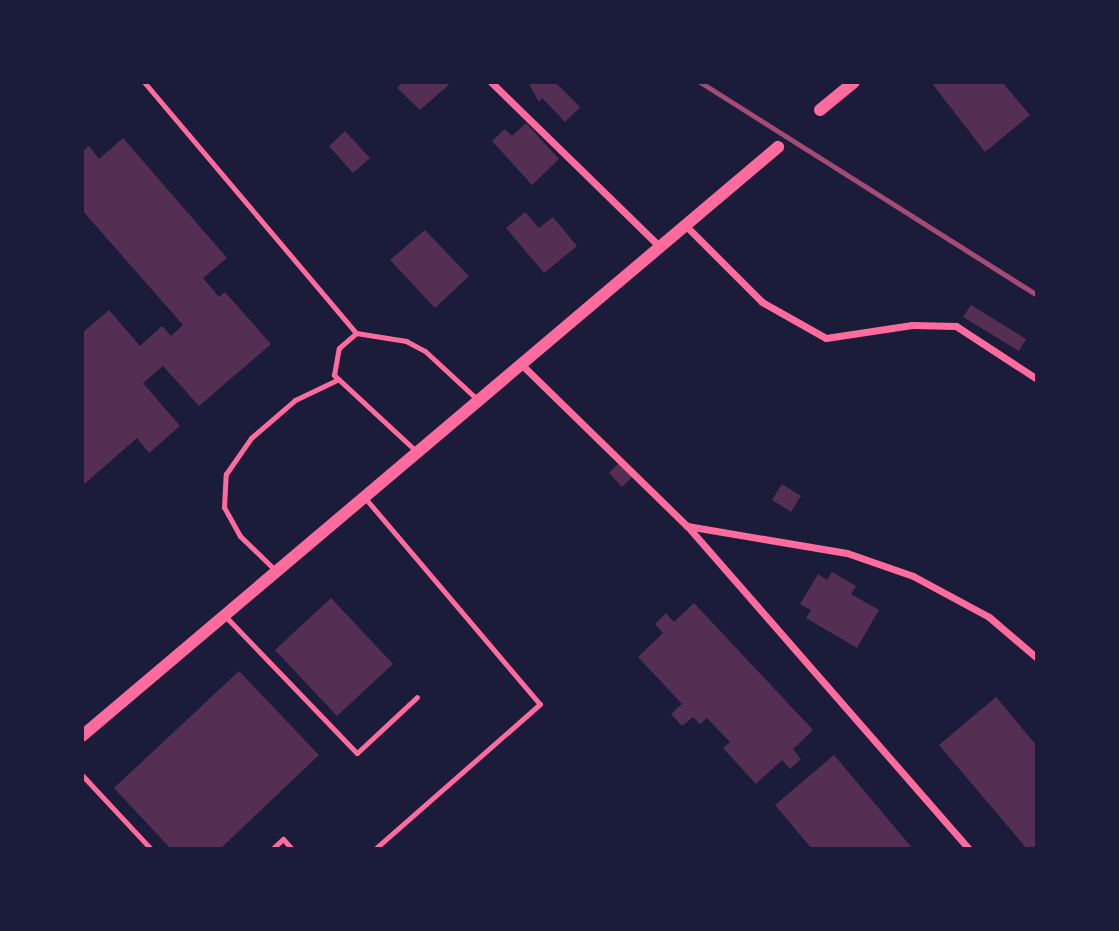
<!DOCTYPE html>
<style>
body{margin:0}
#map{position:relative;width:1119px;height:931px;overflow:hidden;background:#1b1b3a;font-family:"Varela Round",sans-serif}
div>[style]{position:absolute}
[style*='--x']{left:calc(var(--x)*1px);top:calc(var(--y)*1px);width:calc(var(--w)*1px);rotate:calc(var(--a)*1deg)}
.building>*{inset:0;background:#542f53}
.service>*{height:5px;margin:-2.5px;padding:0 2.5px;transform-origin:2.5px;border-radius:2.5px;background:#ff6b9d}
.minor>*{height:7px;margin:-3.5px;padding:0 3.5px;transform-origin:3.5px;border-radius:3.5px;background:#ff6b9d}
.tertiary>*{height:12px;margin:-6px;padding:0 6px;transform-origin:6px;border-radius:6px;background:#ff6b9d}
.rail>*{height:5px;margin:-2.5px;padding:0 2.5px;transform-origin:2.5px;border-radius:2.5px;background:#a44b75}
span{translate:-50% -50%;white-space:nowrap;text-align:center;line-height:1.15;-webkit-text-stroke:7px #1b1b3a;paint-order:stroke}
.frame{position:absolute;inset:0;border:84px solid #1b1b3a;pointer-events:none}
</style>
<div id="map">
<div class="building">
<div style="clip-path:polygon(403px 82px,452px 82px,420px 110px,397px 88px)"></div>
<div style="clip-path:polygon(528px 82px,555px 82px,580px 107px,565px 122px,542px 98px,539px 102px)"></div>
<div style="clip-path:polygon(931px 82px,1002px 82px,1030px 115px,985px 152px)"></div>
<div style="clip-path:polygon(526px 123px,559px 159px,532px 185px,492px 141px,505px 129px,512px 136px)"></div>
<div style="clip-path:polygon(345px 131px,370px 158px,353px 173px,329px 146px)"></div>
<div style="clip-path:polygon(123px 138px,227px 258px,203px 278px,219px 297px,225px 292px,271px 344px,199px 406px,163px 366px,143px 383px,180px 426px,149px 453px,137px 438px,82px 486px,82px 333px,109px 310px,140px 346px,162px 326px,171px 336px,183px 325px,82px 210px,82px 152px,89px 146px,99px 159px)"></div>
<div style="clip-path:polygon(525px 212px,539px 228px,553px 217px,577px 246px,544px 273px,506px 228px)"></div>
<div style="clip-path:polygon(425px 230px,469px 276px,435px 308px,390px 260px)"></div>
<div style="clip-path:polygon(971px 305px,1026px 339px,1019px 351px,963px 317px)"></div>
<div style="clip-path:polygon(619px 463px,633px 476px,622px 487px,609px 473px)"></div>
<div style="clip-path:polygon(782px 484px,801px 496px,791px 512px,772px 500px)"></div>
<div style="clip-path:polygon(832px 572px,856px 586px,851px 594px,879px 610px,857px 648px,806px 618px,811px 610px,800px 604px,818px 574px,827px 580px)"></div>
<div style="clip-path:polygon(331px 598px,393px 664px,337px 716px,275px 650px)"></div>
<div style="clip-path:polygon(694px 603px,813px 730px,793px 749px,801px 759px,790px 769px,782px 760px,756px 784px,723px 748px,730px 742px,707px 718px,700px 724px,693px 717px,682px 726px,671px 714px,682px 704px,638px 657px,663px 633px,655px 624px,666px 613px,674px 622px)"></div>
<div style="clip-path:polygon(239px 671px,319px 755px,220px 849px,171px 849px,114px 788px)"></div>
<div style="clip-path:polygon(996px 697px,1037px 746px,1037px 849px,1027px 849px,939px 745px)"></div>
<div style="clip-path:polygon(834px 755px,913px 849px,812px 849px,775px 805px)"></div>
</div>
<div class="service">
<div style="--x:144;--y:82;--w:329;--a:49.8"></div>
<div style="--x:416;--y:451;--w:112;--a:-137.2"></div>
<div style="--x:334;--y:375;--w:27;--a:-80"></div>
<div style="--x:339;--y:348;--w:23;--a:-41"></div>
<div style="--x:356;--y:333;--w:51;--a:9.1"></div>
<div style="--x:406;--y:341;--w:21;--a:28"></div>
<div style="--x:425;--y:351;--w:72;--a:42.8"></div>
<div style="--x:365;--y:498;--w:270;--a:49.7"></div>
<div style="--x:540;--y:704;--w:220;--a:138.7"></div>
<div style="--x:275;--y:570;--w:49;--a:-135.8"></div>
<div style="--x:240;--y:536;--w:33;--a:-119"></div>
<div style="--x:224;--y:507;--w:33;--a:-87"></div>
<div style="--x:226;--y:474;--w:44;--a:-55.2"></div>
<div style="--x:251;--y:438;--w:58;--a:-40.8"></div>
<div style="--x:295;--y:400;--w:47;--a:-25.5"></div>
<div style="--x:225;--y:616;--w:190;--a:46.1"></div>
<div style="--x:357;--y:753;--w:82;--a:-43"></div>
<div style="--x:82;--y:775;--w:101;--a:47"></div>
<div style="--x:272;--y:849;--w:15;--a:-42"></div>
<div style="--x:283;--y:839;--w:13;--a:48"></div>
</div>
<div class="minor">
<div style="--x:491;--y:82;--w:235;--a:44.3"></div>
<div style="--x:685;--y:225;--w:109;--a:45"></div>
<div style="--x:762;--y:302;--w:73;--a:29.4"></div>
<div style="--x:826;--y:338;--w:87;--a:-8.6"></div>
<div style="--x:912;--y:325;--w:44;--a:1.3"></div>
<div style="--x:956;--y:326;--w:97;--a:33.2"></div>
<div style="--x:523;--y:366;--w:229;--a:44.3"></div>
<div style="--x:969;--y:849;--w:429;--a:-131.1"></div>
<div style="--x:687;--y:526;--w:162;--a:9.6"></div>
<div style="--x:847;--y:553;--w:70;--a:19.2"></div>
<div style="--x:913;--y:576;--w:86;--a:28.3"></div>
<div style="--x:989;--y:617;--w:63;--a:40.5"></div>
</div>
<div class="tertiary">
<div style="--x:820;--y:110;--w:44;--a:-39.5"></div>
<div style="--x:82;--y:736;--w:912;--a:-40.24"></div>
</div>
<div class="rail">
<div style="--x:700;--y:82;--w:399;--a:32.3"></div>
</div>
<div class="frame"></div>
</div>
